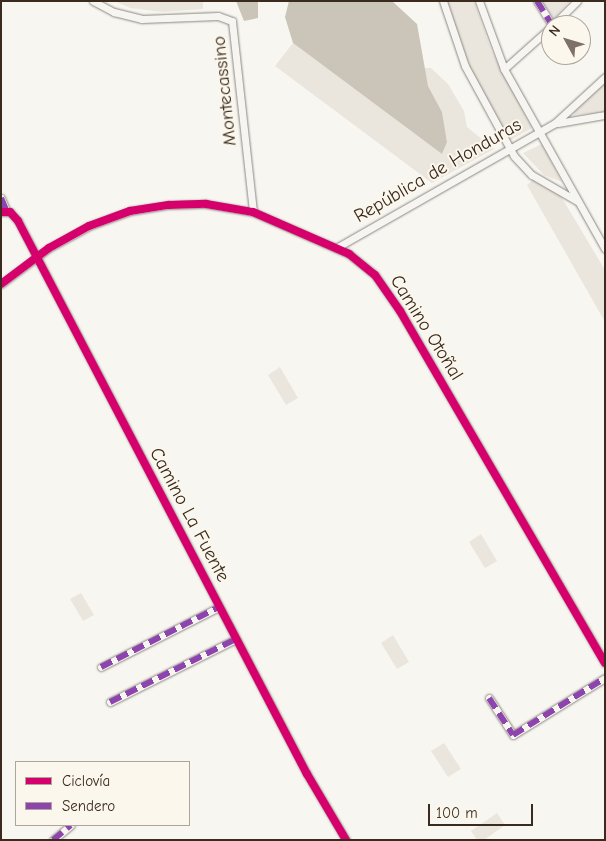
<!DOCTYPE html>
<meta charset="utf-8">
<style>
body{margin:0}
#map{position:relative;width:606px;height:841px;overflow:hidden;background:#f8f6f0;font-family:"Comic Neue",sans-serif}
div>[style]{position:absolute}
[style*='--x']{left:calc(var(--x)*1px);top:calc(var(--y)*1px);width:calc(var(--w)*1px);rotate:calc(var(--a)*1deg)}
.green>*{inset:0;background:#eae6dd}
.water>*{inset:0;background:#cac4b9}
.roads{filter:drop-shadow(0 0 1px #8b8781) drop-shadow(0 0 1px #8b8781)}
.minor>*{height:7px;margin:-3.5px;padding:0 3.5px;transform-origin:3.5px;border-radius:3.5px;background:#f6f5f1}
.quiet>*{height:6px;margin-top:-3px;transform-origin:0;background:repeating-linear-gradient(90deg,#8e44ad 0 12px,transparent 0 18px)}
.cycleway>*{height:8px;margin:-4px;padding:0 4px;transform-origin:4px;border-radius:4px;background:#d6006c}
span{translate:-50% -50%;white-space:nowrap;text-align:center;line-height:1.15;-webkit-text-stroke:4px #fbf7ec;paint-order:stroke}
.street-label{font-size:19px;color:#3b2a1e}
.frame{position:absolute;inset:0;border:2px solid #3b2a1e;pointer-events:none}
.legend{position:absolute;left:15px;top:761px;width:175px;height:65px;box-sizing:border-box;background:#fbf7ec;border:1px solid #aea59a;margin:0;padding:6px 9px;list-style:none;font-size:15px;color:#3b2a1e}
.legend li{display:flex;align-items:center;gap:10px;height:25px}
.legend b{width:25px;border:1px solid #aea59a}
.north{position:absolute;left:541px;top:15px;width:50px;height:50px;box-sizing:border-box;background:#fbf7ec;border:1px solid #aea59a;border-radius:50%;rotate:309deg;font-size:14px;font-weight:700;line-height:20px;text-align:center;color:#3b2a1e}
.north::after{content:'';display:block;margin:auto;width:18px;height:22px;background:#7d7168;clip-path:polygon(50% 0,100% 100%,50% 72%,0 100%)}
.scale{position:absolute;left:428px;top:804px;width:105px;height:22px;box-sizing:border-box;border:2px solid #3b2a1e;border-top:0;padding-left:6px;font-size:15px;line-height:18px;white-space:nowrap;color:#3b2a1e;-webkit-text-stroke:4px #fbf7ec;paint-order:stroke}
</style>
<div id="map">
<div class="green">
<div style="clip-path:polygon(114px 1px,203px 1px,203px 9px,163px 12px,130px 8px)"></div>
<div style="clip-path:polygon(447px 1px,474px 1px,492px 52px,532px 128px,509px 141px,466px 60px)"></div>
<div style="clip-path:polygon(541px 1px,570px 1px,554px 18px)"></div>
<div style="clip-path:polygon(293px 43px,442px 154px,447px 142px,442px 112px,428px 86px,424px 68px,431px 68px,448px 84px,464px 111px,467px 127px,494px 149px,432px 183px,275px 66px)"></div>
<div style="clip-path:polygon(605px 82px,605px 112px,574px 115px,574px 112px)"></div>
<div style="clip-path:polygon(542px 144px,562px 182px,544px 175px,523px 153px)"></div>
<div style="clip-path:polygon(533px 180px,559px 193px,605px 270px,605px 322px,527px 185px)"></div>
<div style="clip-path:polygon(280px 367px,298px 398px,286px 405px,268px 375px)"></div>
<div style="clip-path:polygon(481px 534px,497px 561px,485px 568px,469px 542px)"></div>
<div style="clip-path:polygon(81px 593px,94px 615px,83px 621px,70px 599px)"></div>
<div style="clip-path:polygon(393px 635px,409px 662px,397px 669px,381px 643px)"></div>
<div style="clip-path:polygon(444px 743px,461px 769px,448px 777px,431px 751px)"></div>
<div style="clip-path:polygon(497px 813px,505px 825px,484px 840px,477px 840px,471px 831px)"></div>
</div>
<div class="water">
<div style="clip-path:polygon(236px 1px,258px 1px,258px 18px,244px 21px)"></div>
<div style="clip-path:polygon(289px 1px,392px 1px,417px 24px,428px 86px,442px 112px,447px 142px,442px 154px,293px 43px,285px 17px)"></div>
</div>
<div class="roads">
<div class="minor">
<div style="--x:93;--y:1;--w:24;--a:28"></div>
<div style="--x:114;--y:12;--w:29;--a:14"></div>
<div style="--x:142;--y:19;--w:76;--a:-2.3"></div>
<div style="--x:218;--y:16;--w:15;--a:20"></div>
<div style="--x:232;--y:21;--w:192;--a:83.7"></div>
<div style="--x:443;--y:1;--w:69;--a:71.3"></div>
<div style="--x:465;--y:66;--w:102;--a:61.4"></div>
<div style="--x:514;--y:156;--w:26;--a:47"></div>
<div style="--x:532;--y:175;--w:52;--a:30"></div>
<div style="--x:479;--y:1;--w:72;--a:69.8"></div>
<div style="--x:504;--y:69;--w:206;--a:60.7"></div>
<div style="--x:537;--y:1;--w:28;--a:58"></div>
<div style="--x:553;--y:25;--w:34;--a:-45"></div>
<div style="--x:504;--y:69;--w:63;--a:-41.8"></div>
<div style="--x:558;--y:123;--w:48;--a:-9.7"></div>
<div style="--x:1;--y:198;--w:13;--a:67"></div>
<div style="--x:1;--y:212;--w:9;--a:0"></div>
<div style="--x:10;--y:212;--w:12;--a:48"></div>
<div style="--x:18;--y:221;--w:624;--a:62.41"></div>
<div style="--x:307;--y:774;--w:77;--a:59.4"></div>
<div style="--x:336;--y:248;--w:252;--a:-29.7"></div>
<div style="--x:555;--y:123;--w:68;--a:-42.6"></div>
<div style="--x:1;--y:284;--w:60;--a:-36.9"></div>
<div style="--x:49;--y:248;--w:46;--a:-28.8"></div>
<div style="--x:89;--y:226;--w:44;--a:-20.1"></div>
<div style="--x:130;--y:211;--w:39;--a:-9"></div>
<div style="--x:169;--y:205;--w:37;--a:-2"></div>
<div style="--x:206;--y:204;--w:48;--a:9.7"></div>
<div style="--x:253;--y:212;--w:105;--a:23.6"></div>
<div style="--x:349;--y:254;--w:33;--a:39"></div>
<div style="--x:375;--y:275;--w:44;--a:55.2"></div>
<div style="--x:400;--y:311;--w:407;--a:59.8"></div>
<div style="--x:101;--y:667;--w:132;--a:-27"></div>
<div style="--x:489;--y:698;--w:44;--a:57"></div>
<div style="--x:513;--y:735;--w:108;--a:-31.8"></div>
<div style="--x:110;--y:702;--w:141;--a:-26.6"></div>
<div style="--x:53;--y:840;--w:23;--a:-40"></div>
</div>
</div>
<div class="quiet">
<div style="--x:537;--y:1;--w:28;--a:58"></div>
<div style="--x:1;--y:198;--w:13;--a:67"></div>
<div style="--x:101;--y:667;--w:132;--a:-27"></div>
<div style="--x:489;--y:698;--w:44;--a:57"></div>
<div style="--x:513;--y:735;--w:108;--a:-31.8"></div>
<div style="--x:110;--y:702;--w:141;--a:-26.6"></div>
<div style="--x:53;--y:840;--w:23;--a:-40"></div>
</div>
<div class="cycleway">
<div style="--x:1;--y:212;--w:9;--a:0"></div>
<div style="--x:10;--y:212;--w:12;--a:48"></div>
<div style="--x:18;--y:221;--w:624;--a:62.41"></div>
<div style="--x:307;--y:774;--w:77;--a:59.4"></div>
<div style="--x:1;--y:284;--w:60;--a:-36.9"></div>
<div style="--x:49;--y:248;--w:46;--a:-28.8"></div>
<div style="--x:89;--y:226;--w:44;--a:-20.1"></div>
<div style="--x:130;--y:211;--w:39;--a:-9"></div>
<div style="--x:169;--y:205;--w:37;--a:-2"></div>
<div style="--x:206;--y:204;--w:48;--a:9.7"></div>
<div style="--x:253;--y:212;--w:105;--a:23.6"></div>
<div style="--x:349;--y:254;--w:33;--a:39"></div>
<div style="--x:375;--y:275;--w:44;--a:55.2"></div>
<div style="--x:400;--y:311;--w:407;--a:59.8"></div>
</div>
<div class="street-label">
<span style="left:225px;top:91px;rotate:-96deg">Montecassino</span>
<span style="left:438px;top:171px;rotate:-30deg">República de Honduras</span>
<span style="left:426px;top:328px;rotate:58deg">Camino Otoñal</span>
<span style="left:189px;top:515px;rotate:62deg">Camino La Fuente</span>
</div>
<div class="frame"></div>
<ul class="legend">
<li><b style="height:6px;background:#d6006c"></b>Ciclovía</li>
<li><b style="height:6px;background:#8e44ad"></b>Sendero</li>
</ul>
<div class="north">N</div>
<div class="scale">100 m</div>
</div>
